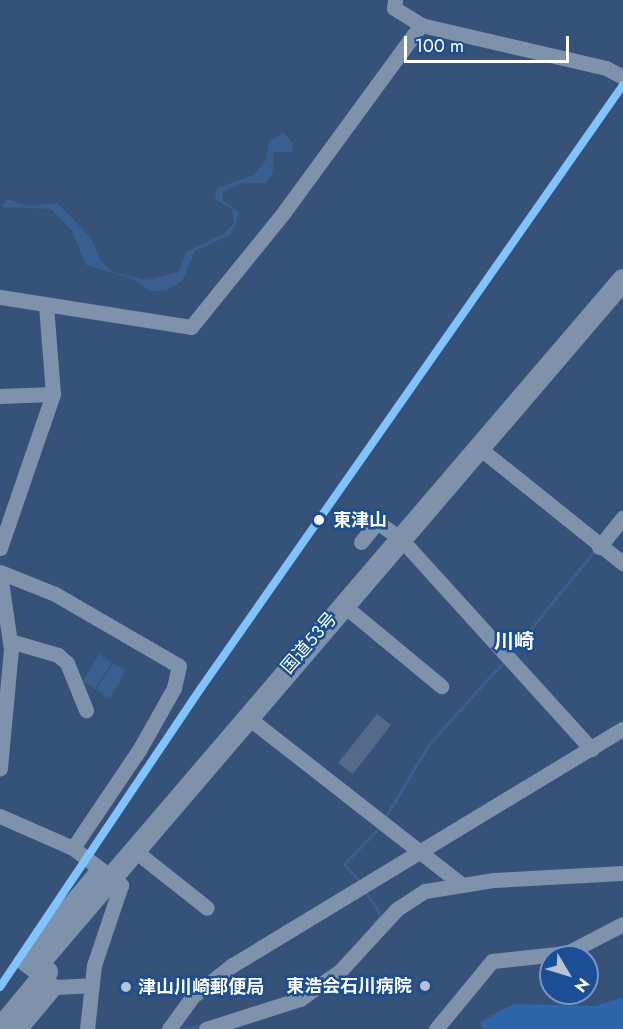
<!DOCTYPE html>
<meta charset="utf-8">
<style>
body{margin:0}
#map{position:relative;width:623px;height:1029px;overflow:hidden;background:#365279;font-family:Jost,"Noto Sans JP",sans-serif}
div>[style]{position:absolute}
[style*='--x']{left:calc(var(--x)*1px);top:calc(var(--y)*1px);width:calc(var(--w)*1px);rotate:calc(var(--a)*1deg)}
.green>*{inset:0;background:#2f65aa}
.water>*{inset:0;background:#3a5e90}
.stream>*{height:3px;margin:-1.5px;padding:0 1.5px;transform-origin:1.5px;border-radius:1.5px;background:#3a5e90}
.building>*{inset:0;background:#536a88}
.minor>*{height:15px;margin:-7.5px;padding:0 7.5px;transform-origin:7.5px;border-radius:7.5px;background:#7f92ab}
.highway>*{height:22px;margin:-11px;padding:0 11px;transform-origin:11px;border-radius:11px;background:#7e92aa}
.highway-bridge>*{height:22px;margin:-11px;padding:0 11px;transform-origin:11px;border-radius:11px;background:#7e92aa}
.rail-1>*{height:8px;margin:-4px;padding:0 4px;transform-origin:4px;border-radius:4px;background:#80c4ff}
.dots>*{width:16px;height:16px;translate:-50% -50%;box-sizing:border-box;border:3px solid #1b4e94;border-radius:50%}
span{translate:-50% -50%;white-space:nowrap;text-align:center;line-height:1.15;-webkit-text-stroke:5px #1b4e94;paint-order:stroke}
.stop-label{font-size:18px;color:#fff;font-weight:700}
.left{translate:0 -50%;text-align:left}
.street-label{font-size:18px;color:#fff}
.poi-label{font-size:18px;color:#fff;font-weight:700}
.right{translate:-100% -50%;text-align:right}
.neighbourhood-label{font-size:20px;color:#fff;font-weight:700}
.north{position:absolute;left:539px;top:945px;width:60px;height:60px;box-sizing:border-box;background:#1b4e94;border:2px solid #7695bf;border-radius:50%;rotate:128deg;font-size:16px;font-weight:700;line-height:24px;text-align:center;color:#fff}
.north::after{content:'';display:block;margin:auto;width:21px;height:27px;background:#b9c2d0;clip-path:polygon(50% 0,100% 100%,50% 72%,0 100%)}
.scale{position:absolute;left:404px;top:36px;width:165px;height:27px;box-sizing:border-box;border:3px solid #fff;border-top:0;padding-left:8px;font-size:18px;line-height:21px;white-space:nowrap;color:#fff;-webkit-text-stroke:4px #1b4e94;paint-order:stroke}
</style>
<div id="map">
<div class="green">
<div style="clip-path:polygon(623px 997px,623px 1029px,483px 1029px,480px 1022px,514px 1004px,596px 1006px)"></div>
</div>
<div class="water">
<div style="clip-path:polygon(284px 133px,293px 143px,292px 152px,273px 152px,273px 172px,266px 183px,241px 183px,222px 193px,222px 200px,239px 212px,236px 224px,230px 235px,195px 251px,182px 281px,165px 291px,150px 291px,133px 279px,86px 265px,72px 231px,51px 209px,2px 207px,8px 199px,27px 206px,57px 203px,91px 238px,101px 261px,113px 272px,147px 280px,178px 272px,186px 252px,224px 234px,234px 223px,232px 209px,215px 199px,217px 188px,254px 175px,266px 160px,269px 141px)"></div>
<div style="clip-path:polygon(99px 654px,112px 662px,95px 689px,83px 681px)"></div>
<div style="clip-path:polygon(113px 663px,126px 670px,110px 698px,96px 690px)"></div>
</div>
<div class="stream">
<div style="--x:515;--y:648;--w:127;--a:-50.8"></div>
<div style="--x:386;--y:816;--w:84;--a:-59.2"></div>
<div style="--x:429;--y:744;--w:112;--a:-47.9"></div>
<div style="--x:360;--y:882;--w:24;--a:-132"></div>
<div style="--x:344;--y:864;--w:47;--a:-45.9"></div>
<div style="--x:366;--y:893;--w:27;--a:56"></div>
<div style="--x:381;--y:915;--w:11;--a:131"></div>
<div style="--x:181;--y:1029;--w:22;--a:-10"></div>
</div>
<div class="building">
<div style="clip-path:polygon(377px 714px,391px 725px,353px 774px,338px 763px)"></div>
</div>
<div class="minor">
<div style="--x:395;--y:0;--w:8;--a:97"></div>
<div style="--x:394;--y:8;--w:32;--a:32"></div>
<div style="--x:421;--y:25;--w:190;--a:13.1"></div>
<div style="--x:606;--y:68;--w:19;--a:28"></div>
<div style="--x:0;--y:297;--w:193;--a:8.9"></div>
<div style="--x:191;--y:327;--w:148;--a:-51"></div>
<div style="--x:284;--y:212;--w:232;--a:-53.8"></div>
<div style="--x:0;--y:396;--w:53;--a:-2.2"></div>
<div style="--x:478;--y:447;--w:186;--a:38.7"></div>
<div style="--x:361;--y:542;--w:26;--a:-51"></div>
<div style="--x:377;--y:522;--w:28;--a:35"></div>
<div style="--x:400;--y:538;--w:285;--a:47.8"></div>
<div style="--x:599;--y:547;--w:38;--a:-51"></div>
<div style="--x:0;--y:548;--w:163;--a:-71"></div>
<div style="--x:53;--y:394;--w:88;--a:-94.5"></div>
<div style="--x:0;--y:572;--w:59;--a:21.8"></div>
<div style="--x:55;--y:594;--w:143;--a:30.1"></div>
<div style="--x:179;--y:666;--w:23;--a:103"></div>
<div style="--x:174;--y:688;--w:71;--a:119.4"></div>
<div style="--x:139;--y:750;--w:118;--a:124"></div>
<div style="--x:0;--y:574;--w:76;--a:81.7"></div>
<div style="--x:11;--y:649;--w:120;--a:95.3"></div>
<div style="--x:342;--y:604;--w:129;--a:39.6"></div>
<div style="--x:10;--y:641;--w:50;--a:16.3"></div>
<div style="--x:58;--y:655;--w:12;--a:42"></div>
<div style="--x:67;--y:663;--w:51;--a:68"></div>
<div style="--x:246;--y:716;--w:271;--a:38"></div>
<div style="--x:0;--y:816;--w:80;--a:23.7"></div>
<div style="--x:73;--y:848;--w:61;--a:37.6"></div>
<div style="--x:121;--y:885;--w:84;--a:108.6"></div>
<div style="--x:94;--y:965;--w:64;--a:96.2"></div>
<div style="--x:144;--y:858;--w:80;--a:38.4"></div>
<div style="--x:55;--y:987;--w:43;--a:-142.6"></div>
<div style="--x:21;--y:961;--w:121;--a:-50"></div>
<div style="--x:20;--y:1029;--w:55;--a:-50.2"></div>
<div style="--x:55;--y:987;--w:35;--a:-3"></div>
<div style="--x:169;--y:1029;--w:39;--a:-54"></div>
<div style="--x:192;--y:997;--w:50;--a:-38.5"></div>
<div style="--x:231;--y:966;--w:458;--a:-31.2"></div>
<div style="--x:206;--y:1029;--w:99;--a:-17.7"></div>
<div style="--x:300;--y:999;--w:49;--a:-35"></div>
<div style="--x:340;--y:971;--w:84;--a:-47.4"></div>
<div style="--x:397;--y:909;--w:33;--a:-33"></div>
<div style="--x:425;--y:891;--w:70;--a:-9.1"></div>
<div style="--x:494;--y:880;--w:129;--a:-3.1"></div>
<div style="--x:436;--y:1029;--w:88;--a:-50.5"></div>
<div style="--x:492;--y:961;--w:75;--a:-6.1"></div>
<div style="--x:567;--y:953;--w:63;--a:-27.4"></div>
</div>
<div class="highway">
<div style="--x:38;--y:964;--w:900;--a:-49.46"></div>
</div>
<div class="highway-bridge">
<div style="--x:0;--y:1029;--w:74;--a:-50.5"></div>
</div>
<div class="rail-1">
<div style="--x:0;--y:987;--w:360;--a:-56.1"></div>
<div style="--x:201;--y:688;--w:736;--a:-55.01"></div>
</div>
<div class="dots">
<div style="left:319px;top:520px;background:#fff"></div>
<div style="left:425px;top:986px;background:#b9c2d0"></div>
<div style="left:126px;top:987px;background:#b9c2d0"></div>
</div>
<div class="stop-label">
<span class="left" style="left:333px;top:520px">東津山</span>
</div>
<div class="street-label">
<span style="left:309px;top:643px;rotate:-49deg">国道53号</span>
</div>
<div class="poi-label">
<span class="right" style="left:412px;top:986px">東浩会石川病院</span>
<span class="left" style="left:138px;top:987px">津山川崎郵便局</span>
</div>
<div class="neighbourhood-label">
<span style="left:514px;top:641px">川崎</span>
</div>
<div class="north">N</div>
<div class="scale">100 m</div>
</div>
